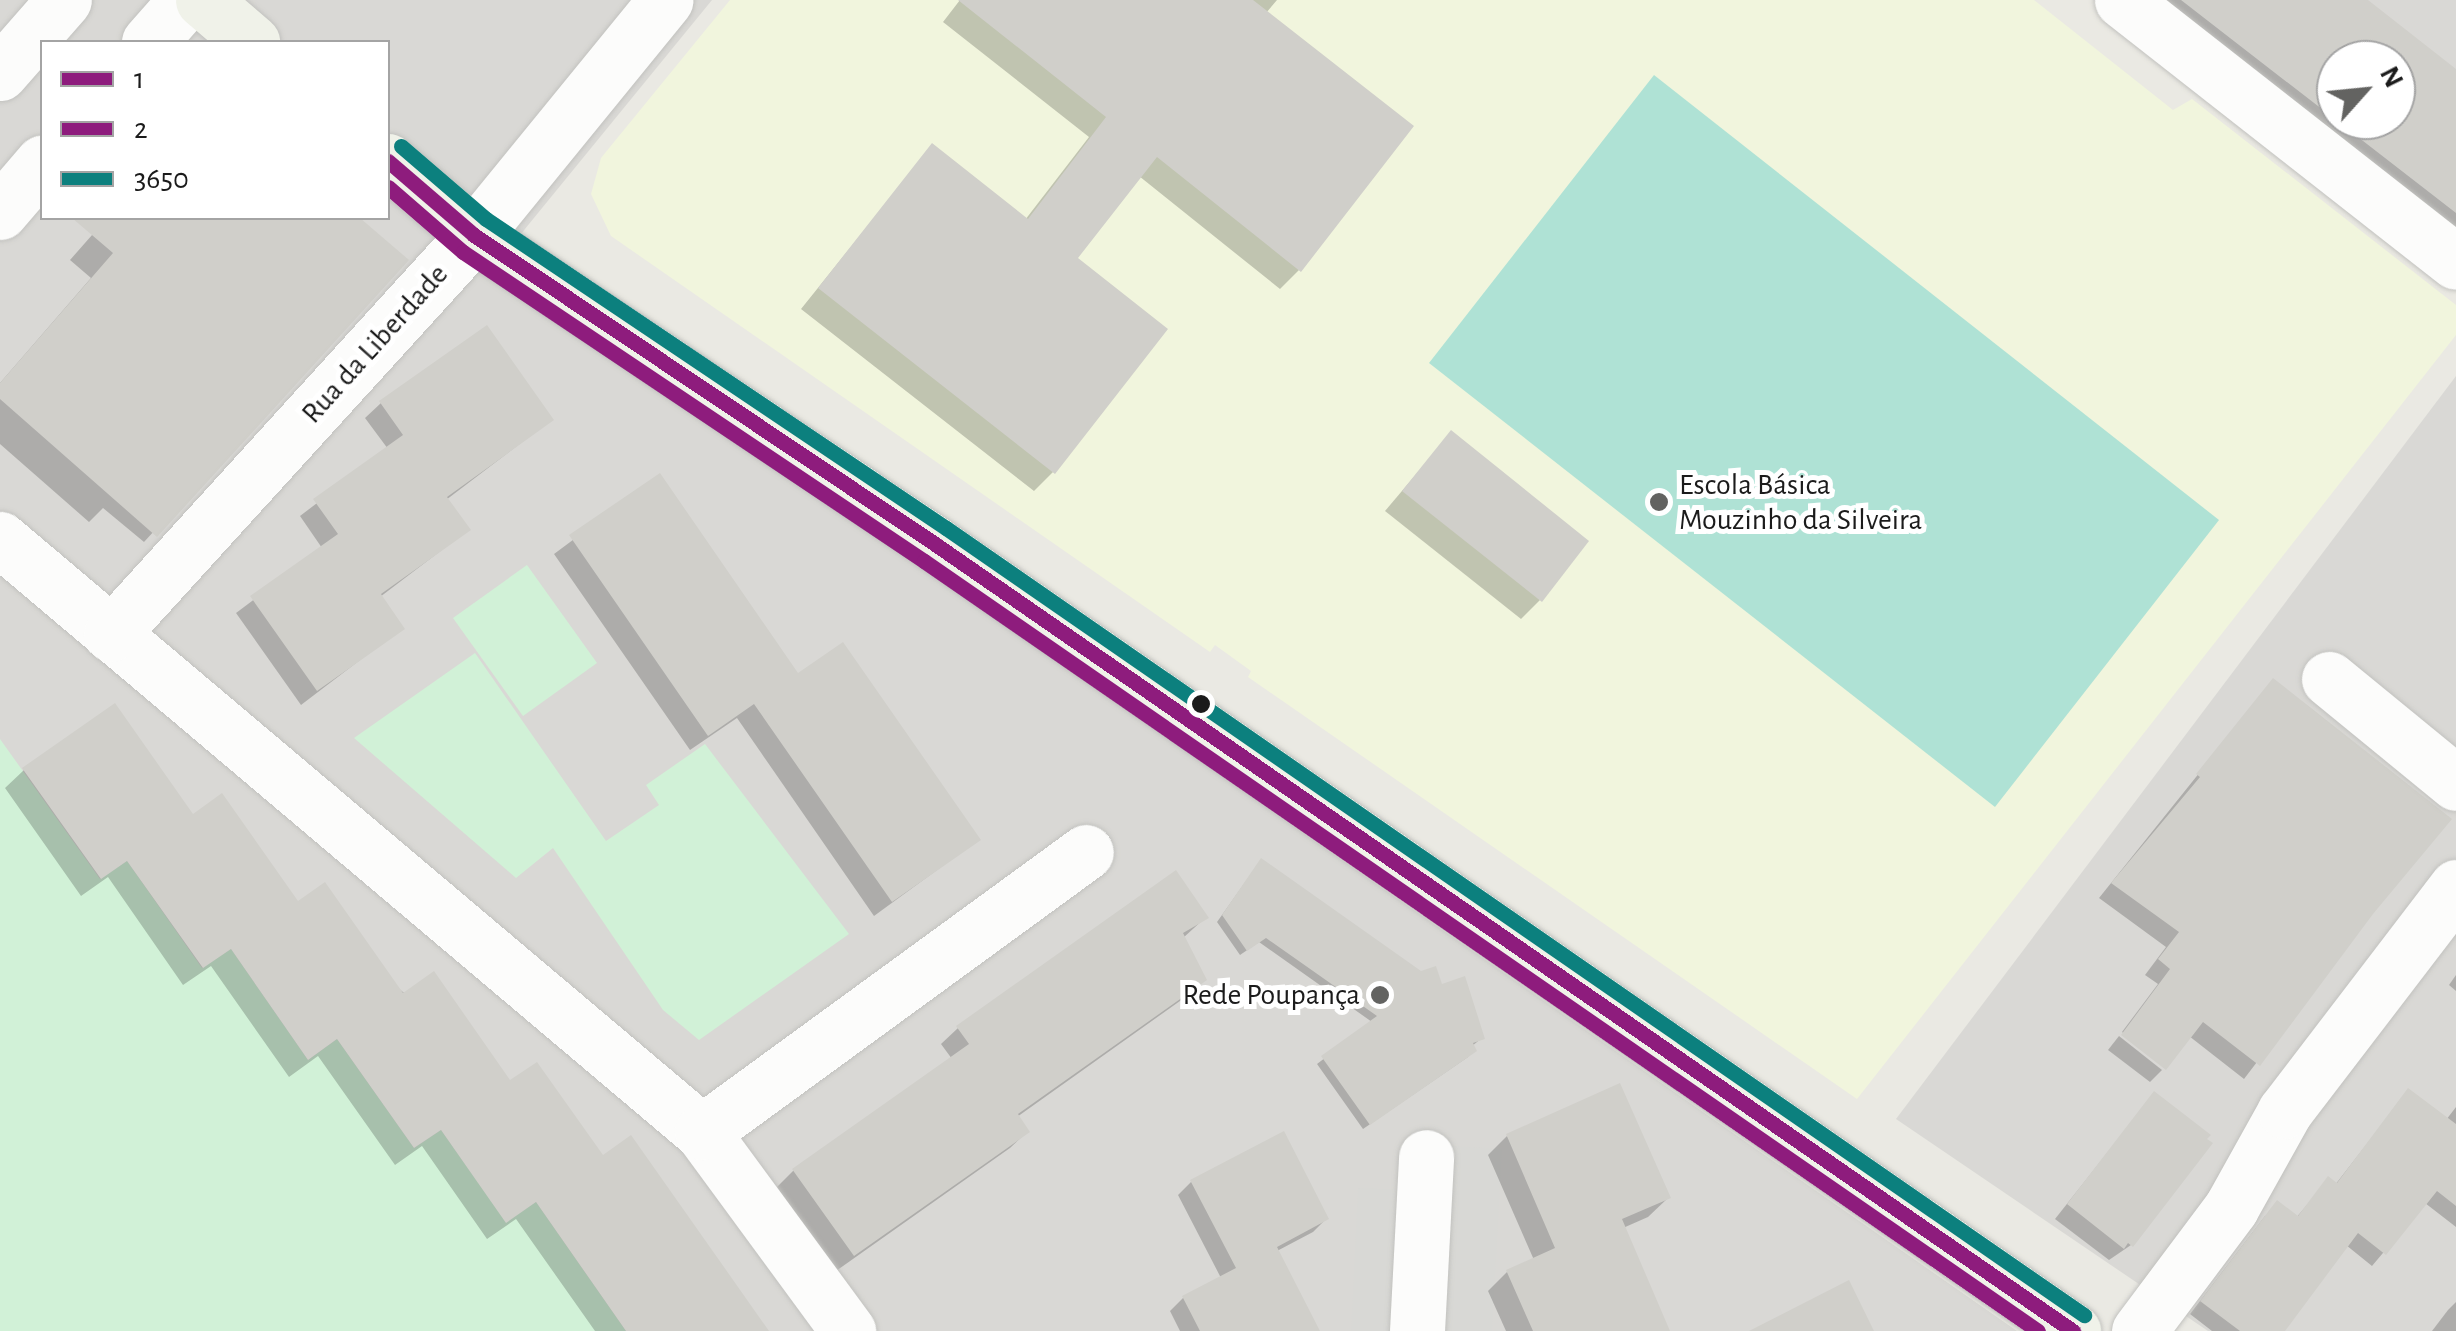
<!DOCTYPE html>
<meta charset="utf-8">
<style>
body{margin:0}
#map{position:relative;width:2456px;height:1331px;overflow:hidden;background:#eae9e3;font-family:"Alegreya Sans",sans-serif}
div>[style]{position:absolute}
[style*='--x']{left:calc(var(--x)*1px);top:calc(var(--y)*1px);width:calc(var(--w)*1px);rotate:calc(var(--a)*1deg)}
.residential>*{inset:0;background:#d9d8d5}
.education>*{inset:0;background:#f1f5dd}
.park>*{inset:0;background:#d1f1d7}
.pitch>*{inset:0;background:#afe2d5}
.parking>*{inset:0;background:#d8d8d5}
.shadow>*{inset:0;background:#0003}
.building>*{inset:0;background:#d0cfca}
.roads{filter:drop-shadow(0 0 2px #c2c2bf) drop-shadow(0 0 2px #c2c2bf)}
.street>*{height:55px;margin:-27.5px;padding:0 27.5px;transform-origin:27.5px;border-radius:27.5px;background:#fcfcfb}
.secondary>*{height:55px;margin:-27.5px;padding:0 27.5px;transform-origin:27.5px;border-radius:27.5px;background:#f0f2e9}
.bus-1>*{height:15px;margin:-7.5px;padding:0 7.5px;transform-origin:7.5px;border-radius:7.5px;background:#8e1c7d}
.bus-2>*{height:15px;margin:-7.5px;padding:0 7.5px;transform-origin:7.5px;border-radius:7.5px;background:#8e1c7d}
.bus-3>*{height:15px;margin:-7.5px;padding:0 7.5px;transform-origin:7.5px;border-radius:7.5px;background:#0c807e}
.dots>*{width:28px;height:28px;translate:-50% -50%;box-sizing:border-box;border:5px solid #fff;border-radius:50%}
span{translate:-50% -50%;white-space:nowrap;text-align:center;line-height:1.15;-webkit-text-stroke:10px #fff;paint-order:stroke}
.street-label{font-size:30px;color:#1b1b1b}
.poi-label{font-size:30px;color:#1b1b1b}
.left{translate:0 -50%;text-align:left}
.right{translate:-100% -50%;text-align:right}
.legend{position:absolute;left:40px;top:40px;width:350px;height:180px;box-sizing:border-box;background:#fff;border:2px solid #a4a4a4;margin:0;padding:12px 18px;list-style:none;font-size:30px;color:#1b1b1b}
.legend li{display:flex;align-items:center;gap:20px;height:50px}
.legend b{width:50px;border:2px solid #a4a4a4}
.north{position:absolute;left:2316px;top:40px;width:100px;height:100px;box-sizing:border-box;background:#fff;border:2px solid #a4a4a4;border-radius:50%;rotate:63deg;font-size:28px;font-weight:700;line-height:40px;text-align:center;color:#1b1b1b}
.north::after{content:'';display:block;margin:auto;width:35px;height:45px;background:#636361;clip-path:polygon(50% 0,100% 100%,50% 72%,0 100%)}
</style>
<div id="map">
<div class="residential">
<div style="clip-path:polygon(evenodd,0 0,712px 0,493px 268px,2017px 1331px,0 1331px,0 0,42px 42px,388px 42px,388px 218px,42px 218px,42px 42px)"></div>
<div style="clip-path:polygon(evenodd,2129px 0,2456px 0,2456px 246px,2129px 0,2336px 60px,2396px 60px,2396px 120px,2336px 120px,2336px 60px)"></div>
<div style="clip-path:polygon(2456px 376px,2456px 1331px,2208px 1331px,1896px 1119px)"></div>
</div>
<div class="education">
<div style="clip-path:polygon(730px 0,2034px 0,2173px 110px,2192px 99px,2456px 305px,2456px 335px,1857px 1099px,1248px 677px,1251px 671px,1215px 645px,1210px 652px,611px 236px,591px 194px,601px 158px)"></div>
</div>
<div class="park">
<div style="clip-path:polygon(527px 565px,597px 663px,523px 716px,453px 618px)"></div>
<div style="clip-path:polygon(475px 653px,606px 841px,659px 805px,646px 785px,705px 744px,849px 934px,699px 1040px,663px 1010px,553px 848px,516px 878px,354px 738px)"></div>
<div style="clip-path:polygon(0 739px,100px 879px,127px 861px,202px 968px,231px 949px,308px 1060px,337px 1039px,414px 1148px,441px 1130px,506px 1222px,536px 1202px,626px 1331px,0 1331px)"></div>
</div>
<div class="pitch">
<div style="clip-path:polygon(1654px 75px,2219px 520px,1995px 807px,1429px 363px)"></div>
</div>
<div class="parking">
<div style="clip-path:polygon(1452px 1146px,1502px 1149px,1492px 1331px,1442px 1331px)"></div>
<div style="clip-path:polygon(1358px 1188px,1397px 1190px,1390px 1331px,1351px 1331px)"></div>
</div>
<div class="shadow">
<div style="clip-path:polygon(960px 0,1277px 0,1266px 13px,1299px 270px,1280px 289px,1139px 176px,1075px 259px,1053px 472px,1034px 491px,801px 309px,932px 146px,1025px 220px,1089px 137px,943px 22px)"></div>
<div style="clip-path:polygon(evenodd,2147px 0,2364px 0,2456px 71px,2456px 239px,2147px 0,2336px 60px,2396px 60px,2396px 120px,2336px 120px,2336px 60px)"></div>
<div style="clip-path:polygon(107px 218px,356px 218px,405px 260px,144px 542px,103px 508px,89px 522px,0 444px,0 383px,91px 278px,70px 260px)"></div>
<div style="clip-path:polygon(381px 403px,551px 420px,446px 500px,468px 530px,380px 597px,402px 628px,301px 705px,236px 613px,322px 548px,300px 516px,388px 449px,365px 418px)"></div>
<div style="clip-path:polygon(1451px 433px,1540px 600px,1521px 619px,1385px 511px)"></div>
<div style="clip-path:polygon(659px 476px,798px 677px,978px 840px,874px 916px,737px 718px,690px 750px,554px 554px)"></div>
<div style="clip-path:polygon(2273px 681px,2371px 913px,2244px 1079px,2189px 1036px,2166px 1066px,2122px 1032px,2158px 984px,2145px 975px,2166px 947px,2099px 898px)"></div>
<div style="clip-path:polygon(24px 770px,193px 817px,602px 1158px,766px 1331px,595px 1331px,516px 1219px,487px 1239px,422px 1146px,395px 1165px,318px 1056px,289px 1077px,211px 966px,183px 985px,108px 877px,81px 896px,5px 788px)"></div>
<div style="clip-path:polygon(1256px 867px,1440px 987px,1482px 1038px,1472px 1046px,1468px 1057px,1363px 1129px,1317px 1064px,1372px 1022px,1259px 942px,1240px 955px,1217px 922px)"></div>
<div style="clip-path:polygon(1205px 918px,1183px 938px,1204px 979px,1187px 996px,1017px 1117px,1027px 1132px,1010px 1148px,836px 1271px,777px 1187px,794px 1170px,952px 1059px,941px 1044px,958px 1028px)"></div>
<div style="clip-path:polygon(2456px 975px,2456px 991px,2449px 985px)"></div>
<div style="clip-path:polygon(2119px 1036px,2162px 1070px,2150px 1082px,2108px 1050px)"></div>
<div style="clip-path:polygon(2408px 1091px,2446px 1120px,2456px 1107px,2456px 1227px,2425px 1203px,2372px 1266px,2346px 1245px,2281px 1331px,2212px 1331px,2190px 1314px,2265px 1216px,2296px 1218px,2328px 1180px,2335px 1185px)"></div>
<div style="clip-path:polygon(2154px 1094px,2131px 1245px,2109px 1260px,2055px 1219px)"></div>
<div style="clip-path:polygon(1507px 1136px,1668px 1198px,1648px 1217px,1623px 1228px,1668px 1331px,1506px 1331px,1488px 1291px,1507px 1272px,1534px 1260px,1488px 1155px)"></div>
<div style="clip-path:polygon(1191px 1182px,1326px 1219px,1313px 1232px,1277px 1251px,1317px 1331px,1180px 1331px,1170px 1311px,1183px 1298px,1221px 1278px,1178px 1195px)"></div>
<div style="clip-path:polygon(2456px 1302px,2456px 1331px,2432px 1331px,2448px 1310px)"></div>
</div>
<div class="building">
<div style="clip-path:polygon(958px 0,1253px 0,1414px 126px,1301px 272px,1157px 157px,1078px 258px,1168px 329px,1055px 474px,818px 288px,932px 143px,1028px 219px,1106px 117px)"></div>
<div style="clip-path:polygon(evenodd,2181px 0,2368px 0,2456px 69px,2456px 213px,2181px 0,2336px 60px,2396px 60px,2396px 120px,2336px 120px,2336px 60px)"></div>
<div style="clip-path:polygon(72px 218px,360px 218px,409px 260px,157px 537px,0 399px,0 383px,113px 253px)"></div>
<div style="clip-path:polygon(487px 325px,554px 420px,447px 497px,471px 530px,381px 594px,405px 629px,317px 691px,250px 596px,338px 534px,313px 499px,403px 435px,379px 401px)"></div>
<div style="clip-path:polygon(1451px 430px,1589px 541px,1542px 602px,1402px 491px)"></div>
<div style="clip-path:polygon(660px 473px,798px 673px,843px 642px,981px 840px,892px 902px,754px 704px,708px 736px,569px 535px)"></div>
<div style="clip-path:polygon(2273px 678px,2452px 819px,2373px 914px,2260px 1066px,2203px 1022px,2166px 1070px,2121px 1035px,2170px 969px,2158px 959px,2179px 932px,2111px 883px,2200px 777px,2196px 774px)"></div>
<div style="clip-path:polygon(115px 703px,193px 814px,222px 793px,298px 901px,325px 882px,403px 993px,434px 971px,510px 1080px,537px 1062px,603px 1155px,631px 1135px,769px 1331px,626px 1331px,536px 1202px,506px 1223px,441px 1130px,414px 1148px,337px 1039px,308px 1060px,231px 949px,203px 968px,127px 861px,101px 879px,22px 768px)"></div>
<div style="clip-path:polygon(1261px 858px,1421px 971px,1436px 966px,1442px 984px,1465px 976px,1485px 1039px,1473px 1043px,1477px 1051px,1370px 1125px,1321px 1056px,1377px 1016px,1266px 938px,1247px 951px,1222px 915px)"></div>
<div style="clip-path:polygon(1176px 870px,1209px 918px,1183px 933px,1207px 980px,1018px 1114px,1030px 1132px,854px 1256px,792px 1169px,969px 1044px,956px 1026px)"></div>
<div style="clip-path:polygon(1620px 1083px,1671px 1198px,1622px 1219px,1670px 1331px,1533px 1331px,1506px 1270px,1555px 1248px,1506px 1134px)"></div>
<div style="clip-path:polygon(2408px 1088px,2456px 1124px,2456px 1206px,2437px 1191px,2386px 1255px,2358px 1233px,2285px 1331px,2240px 1331px,2200px 1301px,2277px 1200px,2298px 1216px,2328px 1176px,2337px 1183px)"></div>
<div style="clip-path:polygon(2154px 1091px,2211px 1135px,2207px 1139px,2213px 1143px,2133px 1247px,2128px 1243px,2124px 1249px,2067px 1204px)"></div>
<div style="clip-path:polygon(1284px 1131px,1329px 1219px,1277px 1247px,1320px 1331px,1200px 1331px,1182px 1296px,1236px 1268px,1190px 1180px)"></div>
<div style="clip-path:polygon(1849px 1280px,1874px 1331px,1749px 1331px)"></div>
</div>
<div class="roads">
<div class="street">
<div style="--x:2122;--y:0;--w:424;--a:38.1"></div>
<div style="--x:149;--y:42;--w:56;--a:-48.6"></div>
<div style="--x:0;--y:73;--w:97;--a:-48.8"></div>
<div style="--x:0;--y:212;--w:65;--a:-49.4"></div>
<div style="--x:0;--y:539;--w:919;--a:40.19"></div>
<div style="--x:702;--y:1132;--w:247;--a:53.7"></div>
<div style="--x:111;--y:634;--w:539;--a:-47.7"></div>
<div style="--x:474;--y:235;--w:303;--a:-50.8"></div>
<div style="--x:2329;--y:679;--w:164;--a:39.3"></div>
<div style="--x:702;--y:1132;--w:475;--a:-36.1"></div>
<div style="--x:1417;--y:1331;--w:174;--a:-87"></div>
<div style="--x:2139;--y:1331;--w:154;--a:-53.2"></div>
<div style="--x:2231;--y:1208;--w:111;--a:-60.9"></div>
<div style="--x:2285;--y:1111;--w:282;--a:-52.6"></div>
</div>
<div class="secondary">
<div style="--x:203;--y:0;--w:65;--a:40.6"></div>
<div style="--x:388;--y:161;--w:113;--a:40.7"></div>
<div style="--x:474;--y:235;--w:555;--a:33.83"></div>
<div style="--x:935;--y:544;--w:1384;--a:34.67"></div>
</div>
</div>
<div class="bus-1">
<div style="--x:388;--y:161;--w:113;--a:40.7"></div>
<div style="--x:474;--y:235;--w:555;--a:33.83"></div>
<div style="--x:935;--y:544;--w:1384;--a:34.67"></div>
</div>
<div class="bus-2">
<div style="--x:388;--y:187;--w:99;--a:40.9"></div>
<div style="--x:463;--y:252;--w:555;--a:33.83"></div>
<div style="--x:924;--y:561;--w:1354;--a:34.65"></div>
</div>
<div class="bus-3">
<div style="--x:401;--y:146;--w:112;--a:40.7"></div>
<div style="--x:486;--y:219;--w:554;--a:33.89"></div>
<div style="--x:946;--y:528;--w:1384;--a:34.67"></div>
</div>
<div class="dots">
<div style="left:1659px;top:502px;background:#636361"></div>
<div style="left:1201px;top:704px;background:#1b1b1b"></div>
<div style="left:1380px;top:995px;background:#636361"></div>
</div>
<div class="street-label">
<span style="left:375px;top:344px;rotate:-48deg">Rua da Liberdade</span>
</div>
<div class="poi-label">
<span class="left" style="left:1679px;top:502px">Escola Básica<br>Mouzinho da Silveira</span>
<span class="right" style="left:1360px;top:995px">Rede Poupança</span>
</div>
<ul class="legend">
<li><b style="height:12px;background:#8e1c7d"></b>1</li>
<li><b style="height:12px;background:#8e1c7d"></b>2</li>
<li><b style="height:12px;background:#0c807e"></b>3650</li>
</ul>
<div class="north">N</div>
</div>
